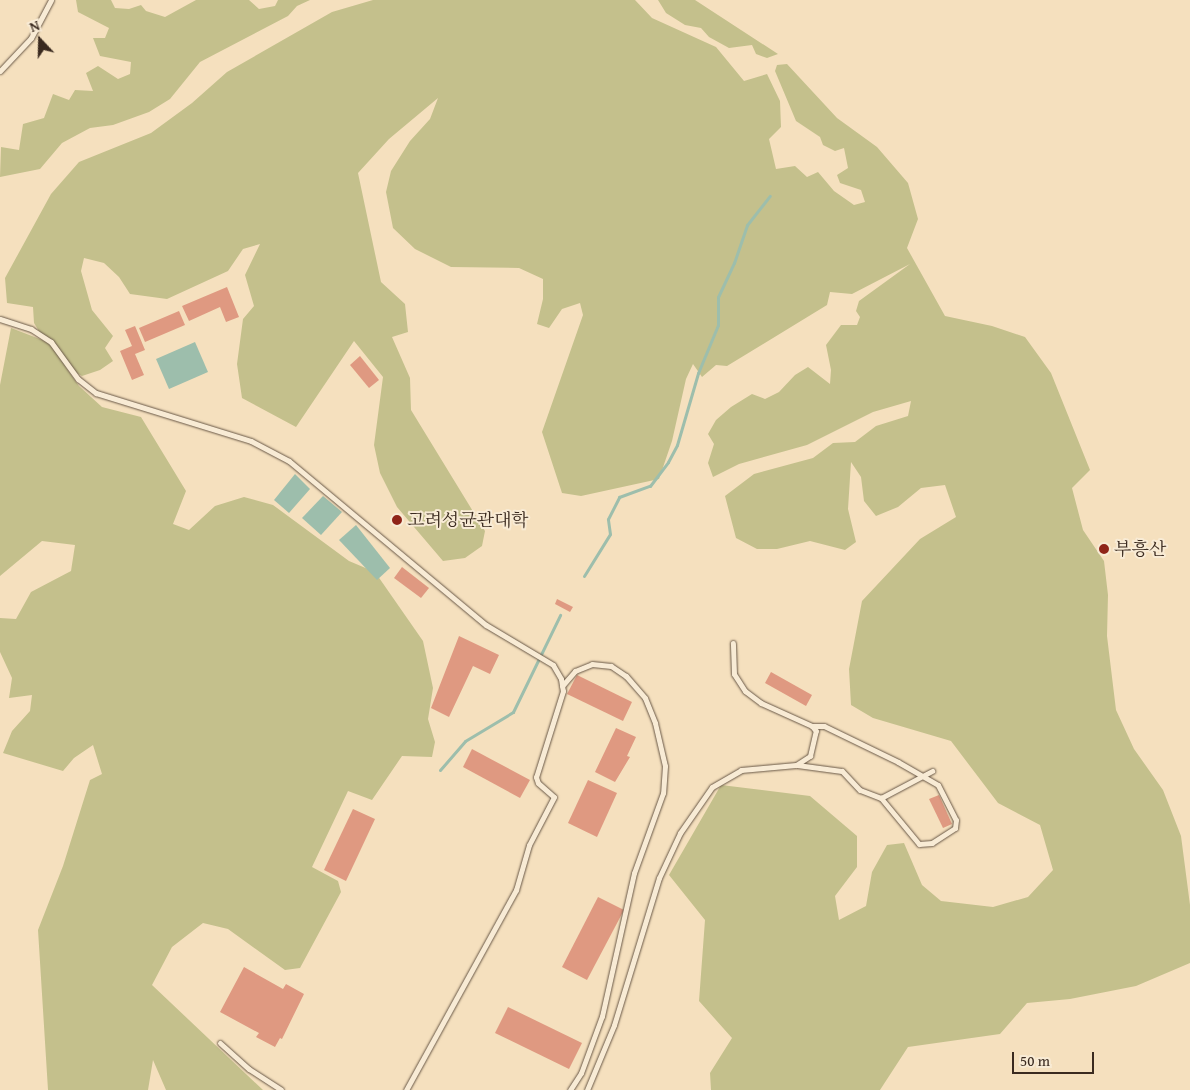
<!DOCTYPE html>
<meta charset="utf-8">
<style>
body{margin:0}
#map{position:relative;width:1190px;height:1090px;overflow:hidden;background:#f5e0be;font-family:"Gentium Book Plus","Noto Serif KR",serif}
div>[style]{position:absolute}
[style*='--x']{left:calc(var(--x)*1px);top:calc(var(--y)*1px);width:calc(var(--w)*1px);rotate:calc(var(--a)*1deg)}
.green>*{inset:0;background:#c4c08c}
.water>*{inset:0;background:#9dbeac}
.stream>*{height:3px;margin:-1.5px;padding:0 1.5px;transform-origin:1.5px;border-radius:1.5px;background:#9dbeac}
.building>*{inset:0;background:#df9981}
.roads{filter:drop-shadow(0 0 1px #695847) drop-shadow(0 0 1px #695847)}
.lane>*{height:5px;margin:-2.5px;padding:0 2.5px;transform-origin:2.5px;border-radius:2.5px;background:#f8ebd5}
.dots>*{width:14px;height:14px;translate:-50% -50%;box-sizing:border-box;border:2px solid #f8ebd5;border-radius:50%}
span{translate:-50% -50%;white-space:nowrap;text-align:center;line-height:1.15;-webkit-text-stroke:4px #f8ebd5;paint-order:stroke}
.poi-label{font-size:18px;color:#3a2a1f}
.left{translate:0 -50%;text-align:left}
.north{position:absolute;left:15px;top:15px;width:50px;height:50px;-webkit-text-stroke:4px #f8ebd5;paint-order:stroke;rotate:339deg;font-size:14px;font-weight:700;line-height:20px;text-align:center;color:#3a2a1f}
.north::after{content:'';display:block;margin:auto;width:18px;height:22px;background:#3a2a1f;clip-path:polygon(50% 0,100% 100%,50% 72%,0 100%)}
.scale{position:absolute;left:1012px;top:1052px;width:82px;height:22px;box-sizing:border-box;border:2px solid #3a2a1f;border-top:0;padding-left:6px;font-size:15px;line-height:18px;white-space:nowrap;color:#3a2a1f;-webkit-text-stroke:4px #f8ebd5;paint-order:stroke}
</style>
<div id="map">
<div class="green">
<div style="clip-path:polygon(76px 0,111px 0,115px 8px,129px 9px,141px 5px,146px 11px,165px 17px,196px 0,249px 0,259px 9px,275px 6px,278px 0,310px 0,297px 6px,288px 16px,200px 62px,170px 99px,149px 112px,113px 125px,90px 128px,62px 143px,40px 169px,0 177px,1px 147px,19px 150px,23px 124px,44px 118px,53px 94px,69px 100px,75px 90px,93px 91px,86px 73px,98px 66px,118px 79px,130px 74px,131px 62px,100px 56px,93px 38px,105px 38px,109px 28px,78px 12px)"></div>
<div style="clip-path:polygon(373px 0,635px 0,652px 18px,716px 47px,744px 81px,767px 74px,780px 101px,781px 127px,769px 139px,776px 169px,795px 166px,807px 177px,818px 172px,834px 191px,854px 205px,865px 202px,861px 190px,840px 183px,837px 175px,848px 168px,844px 148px,835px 151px,823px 145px,820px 137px,796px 121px,775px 71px,777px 65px,787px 64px,837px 118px,877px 147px,908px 183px,918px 219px,907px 248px,945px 316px,992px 326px,1025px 337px,1051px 373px,1090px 470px,1072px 488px,1083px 530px,1104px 561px,1108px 595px,1107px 636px,1116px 710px,1134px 749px,1163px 790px,1181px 836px,1190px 905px,1190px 963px,1136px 986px,1070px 999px,1027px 1003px,1000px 1034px,908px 1047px,880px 1090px,711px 1090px,710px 1073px,732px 1038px,699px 1001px,705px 920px,669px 875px,721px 785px,810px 796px,857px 836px,857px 867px,835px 896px,839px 920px,866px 906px,872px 872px,887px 845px,904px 843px,922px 885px,941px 901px,993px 907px,1028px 897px,1053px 870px,1040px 825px,998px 803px,951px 741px,873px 718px,851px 705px,849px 669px,862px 601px,920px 539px,956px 517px,945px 485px,921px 488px,898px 507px,876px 516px,864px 501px,861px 477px,851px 462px,848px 509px,856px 542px,845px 550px,810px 541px,777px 549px,757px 549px,736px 538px,725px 496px,754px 474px,813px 458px,833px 443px,855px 442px,876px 426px,908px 416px,911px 401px,873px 412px,807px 445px,739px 464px,713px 477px,708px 463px,714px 444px,708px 434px,716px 420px,731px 407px,752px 394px,765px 399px,779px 392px,795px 375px,808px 367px,830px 384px,831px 370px,826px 345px,841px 325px,857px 325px,860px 317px,856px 311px,859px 301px,910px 264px,852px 294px,830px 292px,827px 305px,727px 366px,716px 365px,702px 377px,693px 364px,686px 379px,672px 441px,659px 479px,581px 496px,562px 493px,542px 432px,583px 315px,580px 303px,562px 309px,549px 328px,537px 324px,543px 299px,543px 279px,519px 268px,451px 267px,415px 249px,393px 228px,386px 192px,391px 171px,410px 141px,430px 119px,438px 98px,389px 139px,358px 173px,381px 282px,405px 304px,408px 332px,392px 337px,410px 378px,411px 410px,485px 531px,482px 546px,465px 558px,443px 561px,397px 507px,380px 473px,374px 445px,383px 377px,354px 341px,296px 427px,242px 398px,237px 364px,243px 319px,254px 306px,245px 275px,260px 244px,243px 249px,228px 271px,167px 299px,130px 294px,119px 277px,104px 263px,84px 258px,81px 271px,92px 310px,113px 336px,105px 348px,113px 361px,100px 370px,82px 376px,65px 366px,79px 386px,102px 407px,141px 417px,186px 491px,173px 524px,189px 530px,215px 506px,244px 497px,273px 505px,349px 561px,375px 572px,423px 641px,433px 688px,428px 719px,435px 742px,432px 757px,402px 756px,372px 800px,348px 791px,312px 867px,338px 881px,341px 892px,300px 968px,285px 970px,228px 929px,203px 923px,172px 947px,152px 985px,263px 1090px,166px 1090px,153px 1060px,148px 1090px,48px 1090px,38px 930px,63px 866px,90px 780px,102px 774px,93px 745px,74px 758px,63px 771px,3px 753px,12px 731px,30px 711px,32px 695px,9px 698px,12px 678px,0 652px,0 618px,16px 619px,31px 592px,71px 571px,75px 545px,42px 541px,0 576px,0 385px,11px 328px,45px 341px,34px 323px,33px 307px,7px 303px,5px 278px,51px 194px,79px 162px,151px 133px,192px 103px,227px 72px,332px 12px)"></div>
<div style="clip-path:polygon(658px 0,695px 0,778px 54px,767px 58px,756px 54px,752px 45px,729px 48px,709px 37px,701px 28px,685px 25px,666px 13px)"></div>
</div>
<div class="water">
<div style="clip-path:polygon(195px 342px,208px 372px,169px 389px,156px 359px)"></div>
<div style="clip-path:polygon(295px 474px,310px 489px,289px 513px,274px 500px)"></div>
<div style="clip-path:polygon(323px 496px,342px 512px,321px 535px,302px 518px)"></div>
<div style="clip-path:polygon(356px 525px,390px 568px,377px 580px,339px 540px)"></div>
</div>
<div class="stream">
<div style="--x:584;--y:576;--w:49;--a:-58.2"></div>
<div style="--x:610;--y:534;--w:15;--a:-98"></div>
<div style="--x:608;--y:519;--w:25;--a:-63"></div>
<div style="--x:619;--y:497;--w:33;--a:-20"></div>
<div style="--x:650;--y:486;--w:30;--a:-53"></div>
<div style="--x:668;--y:462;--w:19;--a:-62"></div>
<div style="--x:677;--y:445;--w:75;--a:-73.7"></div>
<div style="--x:698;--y:373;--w:52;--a:-67.4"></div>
<div style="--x:718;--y:325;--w:28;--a:-90"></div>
<div style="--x:718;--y:297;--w:38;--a:-65"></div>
<div style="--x:734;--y:263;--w:40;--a:-71.1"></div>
<div style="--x:747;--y:225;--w:37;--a:-52"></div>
<div style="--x:440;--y:770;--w:38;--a:-49"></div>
<div style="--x:465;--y:741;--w:56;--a:-31.1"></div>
<div style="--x:513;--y:712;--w:108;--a:-64.1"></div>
</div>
<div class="building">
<div style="clip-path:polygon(227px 287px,239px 317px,226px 322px,220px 307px,189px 321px,182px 306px)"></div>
<div style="clip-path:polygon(179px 311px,185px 325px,145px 342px,139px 328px)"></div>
<div style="clip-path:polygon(135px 326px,145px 350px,135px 354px,144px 375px,132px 380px,120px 351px,132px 346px,125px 330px)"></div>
<div style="clip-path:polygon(360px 356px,379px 380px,369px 388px,350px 365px)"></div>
<div style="clip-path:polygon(402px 567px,429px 588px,421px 598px,394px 578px)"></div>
<div style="clip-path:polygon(557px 599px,573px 607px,570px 612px,555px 604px)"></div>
<div style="clip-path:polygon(459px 636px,499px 655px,490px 674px,473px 666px,449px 717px,431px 708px)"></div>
<div style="clip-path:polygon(771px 672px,812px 695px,806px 706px,765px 683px)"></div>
<div style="clip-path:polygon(577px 675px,632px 702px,623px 721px,567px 694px)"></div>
<div style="clip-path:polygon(616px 728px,636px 737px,627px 756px,630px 757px,615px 782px,595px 772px)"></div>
<div style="clip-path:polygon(472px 749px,530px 780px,520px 798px,463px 767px)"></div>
<div style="clip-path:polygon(588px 780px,617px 793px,597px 837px,568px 823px)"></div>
<div style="clip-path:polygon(939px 795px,952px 824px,943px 828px,929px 799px)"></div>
<div style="clip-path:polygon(353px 809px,375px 819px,346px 881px,324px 870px)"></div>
<div style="clip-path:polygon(598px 897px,624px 910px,587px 980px,562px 967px)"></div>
<div style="clip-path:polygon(244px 967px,283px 989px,286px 984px,304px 994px,282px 1039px,280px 1038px,275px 1047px,256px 1037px,259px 1033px,220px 1012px)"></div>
<div style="clip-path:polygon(508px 1007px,582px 1043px,569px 1069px,495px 1033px)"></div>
</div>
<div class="roads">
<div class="lane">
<div style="--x:0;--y:71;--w:45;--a:-46.8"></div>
<div style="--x:31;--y:38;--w:43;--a:-62.2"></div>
<div style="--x:0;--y:319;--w:33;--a:18"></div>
<div style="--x:31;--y:329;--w:24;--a:33"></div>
<div style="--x:51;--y:342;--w:46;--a:53.9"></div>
<div style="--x:78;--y:379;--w:23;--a:38"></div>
<div style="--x:96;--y:393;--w:162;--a:17.2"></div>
<div style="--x:251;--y:441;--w:43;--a:27.8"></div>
<div style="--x:289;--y:461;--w:256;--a:39.8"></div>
<div style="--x:486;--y:625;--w:78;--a:30.8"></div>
<div style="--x:553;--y:665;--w:16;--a:60"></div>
<div style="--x:561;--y:679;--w:12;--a:81"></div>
<div style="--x:563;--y:691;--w:90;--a:107.4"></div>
<div style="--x:536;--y:777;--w:6;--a:72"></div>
<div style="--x:538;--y:783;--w:21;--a:41"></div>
<div style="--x:554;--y:797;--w:54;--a:117.5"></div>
<div style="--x:529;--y:845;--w:47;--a:106.1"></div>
<div style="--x:516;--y:890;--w:228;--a:118.8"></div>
<div style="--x:562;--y:686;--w:20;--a:-49"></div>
<div style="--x:575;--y:671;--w:18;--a:-22"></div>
<div style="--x:592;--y:664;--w:19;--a:6"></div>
<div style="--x:611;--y:666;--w:18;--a:34"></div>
<div style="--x:626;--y:676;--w:29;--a:49"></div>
<div style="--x:645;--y:698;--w:27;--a:68"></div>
<div style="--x:655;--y:723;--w:44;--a:76.9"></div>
<div style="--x:665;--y:766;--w:27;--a:94"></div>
<div style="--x:663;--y:793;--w:85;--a:109.9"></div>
<div style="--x:634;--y:873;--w:147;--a:102.6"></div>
<div style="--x:602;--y:1016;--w:61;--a:110.2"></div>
<div style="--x:581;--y:1073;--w:20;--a:123"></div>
<div style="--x:812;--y:726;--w:12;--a:0"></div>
<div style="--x:824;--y:726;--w:82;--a:25.9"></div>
<div style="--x:898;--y:762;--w:46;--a:29.9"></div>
<div style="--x:938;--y:785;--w:39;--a:63"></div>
<div style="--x:956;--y:820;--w:8;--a:97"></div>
<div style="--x:955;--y:828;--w:27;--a:147"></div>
<div style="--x:932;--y:843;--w:13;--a:176"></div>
<div style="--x:919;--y:844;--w:60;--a:-129.6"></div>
<div style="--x:797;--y:765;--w:45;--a:7.6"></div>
<div style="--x:842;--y:771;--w:26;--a:47"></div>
<div style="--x:860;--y:790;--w:22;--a:21"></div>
<div style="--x:881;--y:798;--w:58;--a:-27.9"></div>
<div style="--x:220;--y:1043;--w:39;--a:42"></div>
<div style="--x:249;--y:1069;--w:38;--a:33"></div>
<div style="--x:587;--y:1090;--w:70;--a:-67.4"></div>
<div style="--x:614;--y:1025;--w:154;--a:-73"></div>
<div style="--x:659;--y:878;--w:50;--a:-65"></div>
<div style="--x:680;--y:833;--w:56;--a:-55.2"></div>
<div style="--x:712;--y:787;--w:34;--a:-30"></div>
<div style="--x:741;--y:770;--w:55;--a:-5.2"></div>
<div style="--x:796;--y:765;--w:17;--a:-33"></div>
<div style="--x:810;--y:756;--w:26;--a:-77"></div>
<div style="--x:816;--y:731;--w:6;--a:-129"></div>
<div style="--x:812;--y:726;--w:56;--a:-155.7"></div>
<div style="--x:761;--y:703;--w:20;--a:-143"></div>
<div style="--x:745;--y:691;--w:20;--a:-123"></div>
<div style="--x:734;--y:674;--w:31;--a:-92"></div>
</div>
</div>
<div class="dots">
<div style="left:397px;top:520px;background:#8f2418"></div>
<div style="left:1104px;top:549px;background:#8f2418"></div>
</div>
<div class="poi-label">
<span class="left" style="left:407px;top:520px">고려성균관대학</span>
<span class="left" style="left:1114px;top:549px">부흥산</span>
</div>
<div class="north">N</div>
<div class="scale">50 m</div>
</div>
